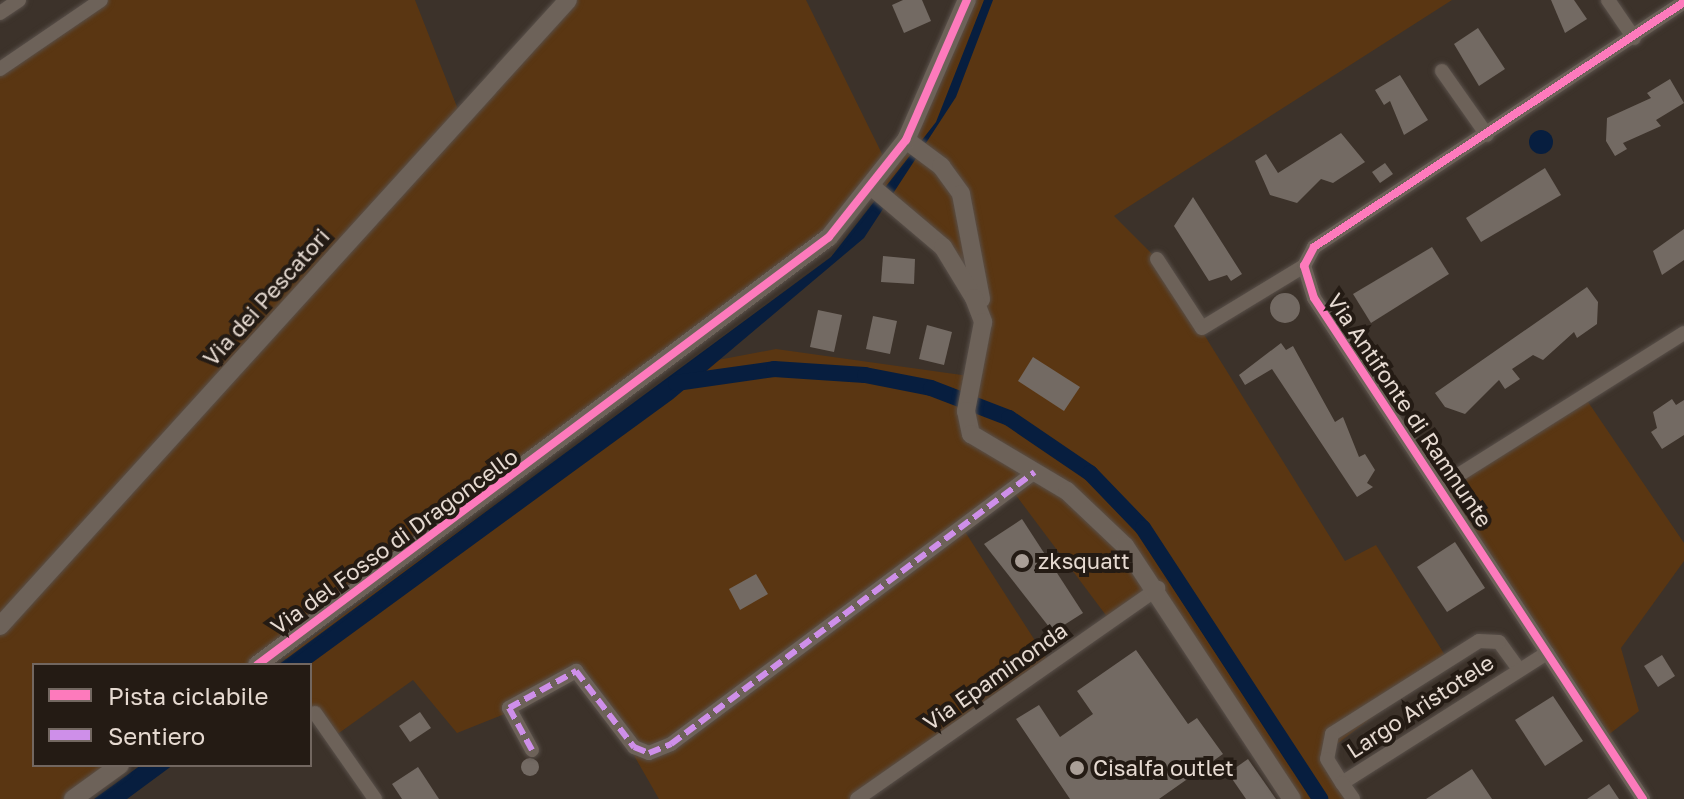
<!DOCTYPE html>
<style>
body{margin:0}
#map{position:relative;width:1684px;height:799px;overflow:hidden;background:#3c322a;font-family:"Golos Text",sans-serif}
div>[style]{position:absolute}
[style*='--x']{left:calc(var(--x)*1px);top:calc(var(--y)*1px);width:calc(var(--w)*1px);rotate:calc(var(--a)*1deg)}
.green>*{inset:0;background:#5a3612}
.water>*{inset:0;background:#071e3f}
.round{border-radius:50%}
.canal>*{height:16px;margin:-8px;padding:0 8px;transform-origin:8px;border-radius:8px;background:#071e3f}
.building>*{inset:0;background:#736a63}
.roads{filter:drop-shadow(0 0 2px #59504a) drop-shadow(0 0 2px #59504a)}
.minor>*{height:14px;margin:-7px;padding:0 7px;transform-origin:7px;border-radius:7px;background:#6d6259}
.tertiary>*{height:18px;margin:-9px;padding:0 9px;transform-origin:9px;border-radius:9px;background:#6d6259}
.quiet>*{height:6px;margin-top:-3px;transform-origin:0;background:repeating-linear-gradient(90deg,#ce8fe9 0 12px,transparent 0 18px)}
.cycleway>*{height:8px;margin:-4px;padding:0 4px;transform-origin:4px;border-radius:4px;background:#fd7abc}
.dots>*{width:22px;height:22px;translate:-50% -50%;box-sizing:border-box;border:4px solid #241b14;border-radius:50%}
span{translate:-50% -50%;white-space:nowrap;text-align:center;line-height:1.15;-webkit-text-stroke:8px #241b14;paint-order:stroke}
.street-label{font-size:22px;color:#e6dad1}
.poi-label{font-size:22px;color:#e6dad1}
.left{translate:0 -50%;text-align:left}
.legend{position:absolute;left:32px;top:663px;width:280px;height:104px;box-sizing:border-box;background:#241b14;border:2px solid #726760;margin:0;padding:10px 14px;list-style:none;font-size:24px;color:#e6dad1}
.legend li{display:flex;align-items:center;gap:16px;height:40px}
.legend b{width:40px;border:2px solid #726760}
</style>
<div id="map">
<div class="green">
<div style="clip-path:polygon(101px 0,415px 0,461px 117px,568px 0,806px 0,888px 166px,847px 219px,256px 665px,34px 665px,34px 765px,120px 765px,73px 799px,0 799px,0 69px)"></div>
<div style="clip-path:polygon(967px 0,1452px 0,1114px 216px,1157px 259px,1345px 561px,1376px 545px,1448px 660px,1325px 753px,1355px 799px,1296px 799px,1158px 588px,1111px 622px,1012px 490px,962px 527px,1050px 664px,855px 799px,659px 799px,624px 738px,571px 672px,507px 713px,457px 733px,413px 680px,332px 738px,310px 704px,310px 665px,284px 658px,686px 366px,776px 349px,976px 377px,981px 345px,967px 282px,877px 191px)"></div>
<div style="clip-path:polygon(1584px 396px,1684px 543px,1684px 561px,1621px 648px,1639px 711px,1603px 739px,1441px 487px)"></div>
</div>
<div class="water">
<div style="clip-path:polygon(984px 0,993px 0,956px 97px,864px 238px,673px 399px,562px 480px,309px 665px,278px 665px,831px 257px,936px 122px)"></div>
<div class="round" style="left:1529px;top:130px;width:24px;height:24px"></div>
<div style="clip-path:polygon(141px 765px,173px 765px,127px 799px,94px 799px)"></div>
</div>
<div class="canal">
<div style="--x:676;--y:383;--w:99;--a:-8.1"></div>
<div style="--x:774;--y:369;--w:91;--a:3.8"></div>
<div style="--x:865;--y:375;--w:67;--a:11.1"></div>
<div style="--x:931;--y:388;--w:84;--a:21"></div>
<div style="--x:1009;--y:418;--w:98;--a:34.2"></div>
<div style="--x:1090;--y:473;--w:76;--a:46.1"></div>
<div style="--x:1143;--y:528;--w:324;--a:56.8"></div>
</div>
<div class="building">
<div style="clip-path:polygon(903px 0,922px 0,931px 21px,904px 33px,892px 5px)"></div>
<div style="clip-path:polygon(1551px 0,1574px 0,1587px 19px,1565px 33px)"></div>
<div style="clip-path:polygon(1478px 28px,1505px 69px,1479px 86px,1454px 44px)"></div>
<div style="clip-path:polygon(1400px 75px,1428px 120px,1404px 135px,1390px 101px,1384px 105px,1375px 90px)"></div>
<div style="clip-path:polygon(1670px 79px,1684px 103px,1656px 120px,1661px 126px,1623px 143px,1627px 149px,1615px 156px,1606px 141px,1607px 118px,1651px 98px,1647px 93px)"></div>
<div style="clip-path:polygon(1341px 133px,1365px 162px,1333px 183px,1321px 179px,1297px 203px,1270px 195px,1255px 161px,1266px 154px,1278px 173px)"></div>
<div style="clip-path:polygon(1385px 163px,1393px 174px,1380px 183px,1372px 172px)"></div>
<div style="clip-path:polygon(1545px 168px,1561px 195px,1481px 242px,1466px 218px)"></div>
<div style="clip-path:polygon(1193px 197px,1242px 274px,1231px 281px,1227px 275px,1209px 281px,1174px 226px)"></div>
<div style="clip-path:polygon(1684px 229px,1684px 260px,1662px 275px,1653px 251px)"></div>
<div style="clip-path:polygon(1432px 247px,1449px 274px,1371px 323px,1353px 294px)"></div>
<div style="clip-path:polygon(883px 256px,915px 259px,914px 284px,881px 282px)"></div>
<div style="clip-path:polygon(1587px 287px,1598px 302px,1597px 324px,1577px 338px,1574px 332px,1543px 360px,1533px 355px,1512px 369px,1520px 379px,1505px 389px,1499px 380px,1465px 414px,1445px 407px,1435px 393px)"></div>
<div class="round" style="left:1270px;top:293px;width:30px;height:30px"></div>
<div style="clip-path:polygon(818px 310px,842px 315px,834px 352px,810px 347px)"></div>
<div style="clip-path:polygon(873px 316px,897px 321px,890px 354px,866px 349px)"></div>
<div style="clip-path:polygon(927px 325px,952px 332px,944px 365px,919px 359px)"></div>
<div style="clip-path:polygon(1281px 343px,1286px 350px,1293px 346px,1335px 422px,1343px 417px,1359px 457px,1365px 454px,1375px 470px,1367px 483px,1373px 487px,1357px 497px,1272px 369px,1245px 385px,1239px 375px)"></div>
<div style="clip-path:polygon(1033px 357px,1080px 387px,1064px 411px,1018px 381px)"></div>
<div style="clip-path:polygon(1672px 399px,1676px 405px,1684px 400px,1684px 435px,1662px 449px,1651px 432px,1657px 428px,1653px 412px)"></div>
<div style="clip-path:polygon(1022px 519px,1083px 613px,1053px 632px,984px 544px)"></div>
<div style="clip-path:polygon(1455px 542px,1485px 588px,1447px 612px,1417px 567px)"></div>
<div style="clip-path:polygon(756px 574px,768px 594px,740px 610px,729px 589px)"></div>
<div style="clip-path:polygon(1136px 650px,1188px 724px,1197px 718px,1223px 754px,1159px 799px,1070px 799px,1016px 719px,1039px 705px,1060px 737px,1093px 714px,1077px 691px)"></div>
<div style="clip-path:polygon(1662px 655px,1675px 676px,1658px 687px,1644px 666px)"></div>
<div style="clip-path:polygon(1553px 696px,1583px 741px,1545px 766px,1515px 720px)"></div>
<div style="clip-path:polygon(420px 712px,431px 728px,410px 742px,399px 726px)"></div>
<div class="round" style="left:521px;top:758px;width:18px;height:18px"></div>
<div style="clip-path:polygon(1248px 759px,1276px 799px,1246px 799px,1228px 773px)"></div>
<div style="clip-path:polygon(418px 767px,439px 799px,402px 799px,392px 784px)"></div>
<div style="clip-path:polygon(1472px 769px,1492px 799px,1426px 799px)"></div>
<div style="clip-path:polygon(1609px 784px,1619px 799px,1587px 799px)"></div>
</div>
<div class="roads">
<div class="minor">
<div style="--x:1608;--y:0;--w:46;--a:55.6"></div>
<div style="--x:0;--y:13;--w:23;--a:-34"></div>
<div style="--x:0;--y:69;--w:122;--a:-34.3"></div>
<div style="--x:1442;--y:71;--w:78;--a:54.9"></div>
<div style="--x:1157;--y:259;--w:82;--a:56.9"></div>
<div style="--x:1202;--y:328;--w:119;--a:-31.3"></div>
<div style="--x:1441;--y:486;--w:287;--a:-32.2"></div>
<div style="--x:1518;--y:668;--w:32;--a:-126"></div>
<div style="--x:1499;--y:642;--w:20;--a:-177"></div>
<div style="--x:1479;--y:641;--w:174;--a:147.7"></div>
<div style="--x:1332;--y:734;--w:25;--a:101"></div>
<div style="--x:1327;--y:759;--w:28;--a:58"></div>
<div style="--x:1342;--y:783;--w:243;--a:-32.4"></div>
<div style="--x:315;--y:713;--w:105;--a:55.1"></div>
<div style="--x:532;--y:750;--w:48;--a:-118.7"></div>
<div style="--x:509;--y:708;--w:77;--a:-28.9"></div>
<div style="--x:576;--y:671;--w:96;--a:52.7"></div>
<div style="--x:634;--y:747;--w:16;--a:22"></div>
<div style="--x:649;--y:753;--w:24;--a:-22"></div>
<div style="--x:671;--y:744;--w:454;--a:-36.8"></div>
<div style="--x:1342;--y:783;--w:19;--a:55"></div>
<div style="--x:857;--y:799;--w:368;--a:-35"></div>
<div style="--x:1643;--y:799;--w:599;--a:-123.29"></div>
<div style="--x:1314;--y:298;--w:34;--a:-107"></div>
<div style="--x:1304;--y:266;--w:21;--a:-62"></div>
<div style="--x:1314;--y:247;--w:442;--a:-33.5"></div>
</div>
<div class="tertiary">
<div style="--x:906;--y:140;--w:44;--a:36.6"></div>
<div style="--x:941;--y:166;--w:34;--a:54"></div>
<div style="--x:961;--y:194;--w:107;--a:79.2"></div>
<div style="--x:872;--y:187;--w:93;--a:40.2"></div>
<div style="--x:943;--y:247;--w:60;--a:58.7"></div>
<div style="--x:974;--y:298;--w:26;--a:69"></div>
<div style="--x:983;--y:322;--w:91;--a:100.8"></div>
<div style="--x:966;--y:411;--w:24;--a:78"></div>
<div style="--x:971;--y:434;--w:112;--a:30.7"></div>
<div style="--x:1067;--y:491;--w:80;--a:43.5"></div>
<div style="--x:1125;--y:546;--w:303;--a:56.6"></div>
<div style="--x:0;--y:626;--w:845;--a:-47.78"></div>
<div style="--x:257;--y:665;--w:714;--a:-36.81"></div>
<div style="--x:829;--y:237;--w:124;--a:-51.6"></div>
<div style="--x:906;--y:140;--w:153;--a:-66.5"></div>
<div style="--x:73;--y:799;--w:58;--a:-35.9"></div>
</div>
</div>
<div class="quiet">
<div style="--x:532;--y:750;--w:48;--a:-118.7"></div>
<div style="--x:509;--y:708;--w:77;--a:-28.9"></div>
<div style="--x:576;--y:671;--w:96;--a:52.7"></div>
<div style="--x:634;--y:747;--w:16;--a:22"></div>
<div style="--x:649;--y:753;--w:24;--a:-22"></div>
<div style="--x:671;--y:744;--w:454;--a:-36.8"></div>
</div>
<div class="cycleway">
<div style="--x:257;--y:665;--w:714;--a:-36.81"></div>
<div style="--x:829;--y:237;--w:124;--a:-51.6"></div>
<div style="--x:906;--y:140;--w:153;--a:-66.5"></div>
<div style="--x:1643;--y:799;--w:599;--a:-123.29"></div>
<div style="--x:1314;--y:298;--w:34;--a:-107"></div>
<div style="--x:1304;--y:266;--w:21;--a:-62"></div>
<div style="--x:1314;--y:247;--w:442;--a:-33.5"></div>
</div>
<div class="dots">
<div style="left:1022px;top:561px;background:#aa9f97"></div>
<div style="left:1077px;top:768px;background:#aa9f97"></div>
</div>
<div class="street-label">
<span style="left:266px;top:297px;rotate:-48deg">Via dei Pescatori</span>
<span style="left:1410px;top:410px;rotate:56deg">Via Antifonte di Ramnunte</span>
<span style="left:394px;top:541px;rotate:-36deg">Via del Fosso di Dragoncello</span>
<span style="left:995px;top:676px;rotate:-35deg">Via Epaminonda</span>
<span style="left:1420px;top:706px;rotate:-33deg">Largo Aristotele</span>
</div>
<div class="poi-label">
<span class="left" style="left:1038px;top:561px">zksquatt</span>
<span class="left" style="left:1093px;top:768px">Cisalfa outlet</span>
</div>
<ul class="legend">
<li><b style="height:10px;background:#fd7abc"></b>Pista ciclabile</li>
<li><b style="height:10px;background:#ce8fe9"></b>Sentiero</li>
</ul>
</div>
